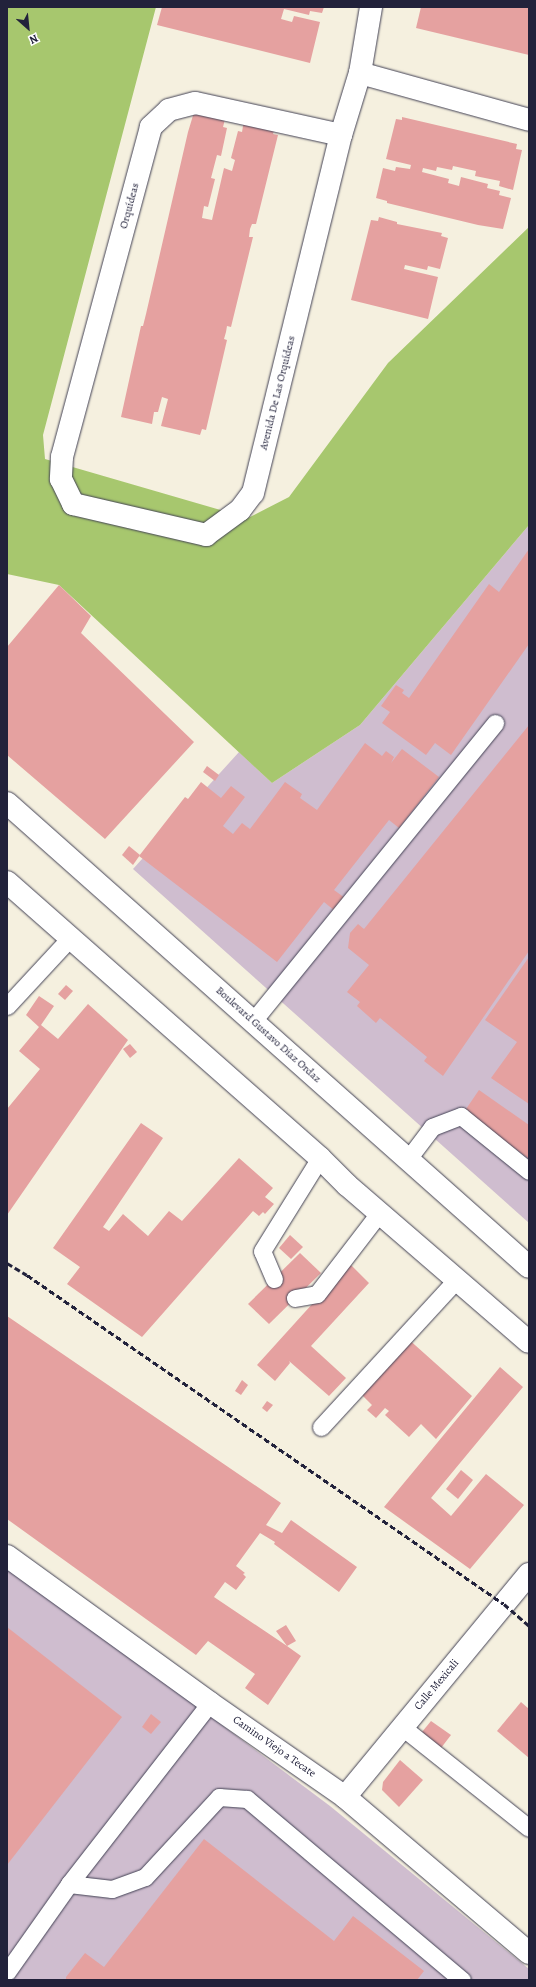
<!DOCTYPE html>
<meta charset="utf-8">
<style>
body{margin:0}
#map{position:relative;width:536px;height:1987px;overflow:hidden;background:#f5f0df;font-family:Alegreya,serif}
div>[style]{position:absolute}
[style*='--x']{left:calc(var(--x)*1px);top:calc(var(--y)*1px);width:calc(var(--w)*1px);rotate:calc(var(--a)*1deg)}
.industrial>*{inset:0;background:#cfbdcf}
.green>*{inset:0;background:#a7c76e}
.building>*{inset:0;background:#e5a1a0}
.roads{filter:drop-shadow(0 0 1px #424154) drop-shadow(0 0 1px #424154)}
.service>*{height:17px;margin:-8.5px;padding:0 8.5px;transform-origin:8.5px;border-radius:8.5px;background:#fff}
.minor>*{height:22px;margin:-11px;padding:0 11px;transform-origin:11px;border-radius:11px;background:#fff}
.primary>*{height:22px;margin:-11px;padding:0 11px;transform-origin:11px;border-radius:11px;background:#fff}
.rail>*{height:3px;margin-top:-1.5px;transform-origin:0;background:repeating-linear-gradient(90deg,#22223b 0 6px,transparent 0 9px)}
span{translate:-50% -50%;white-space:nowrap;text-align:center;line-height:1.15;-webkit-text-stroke:3px #fff;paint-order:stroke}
.street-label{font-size:11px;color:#22223b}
.frame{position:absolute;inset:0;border:8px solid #22223b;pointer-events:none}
.north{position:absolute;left:8px;top:8px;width:40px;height:40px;-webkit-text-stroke:3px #fff;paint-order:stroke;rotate:153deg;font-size:11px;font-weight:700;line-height:16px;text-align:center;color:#22223b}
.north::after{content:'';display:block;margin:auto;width:14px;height:18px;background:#22223b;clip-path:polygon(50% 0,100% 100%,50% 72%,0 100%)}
</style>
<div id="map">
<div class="industrial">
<div style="clip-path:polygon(529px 525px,529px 1223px,133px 869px,239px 752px,272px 783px,360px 725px)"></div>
<div style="clip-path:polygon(7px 1564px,330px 1806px,529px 1969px,529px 1980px,7px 1980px)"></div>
</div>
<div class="green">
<div style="clip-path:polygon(7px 7px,156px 7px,43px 435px,45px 459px,248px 518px,289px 497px,388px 363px,529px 227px,529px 525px,360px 725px,272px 783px,59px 585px,7px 574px)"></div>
</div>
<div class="building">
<div style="clip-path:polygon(162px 7px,324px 7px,322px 13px,310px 11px,309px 15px,284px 9px,281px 19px,292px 22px,294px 16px,320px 22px,310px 63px,157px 25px)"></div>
<div style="clip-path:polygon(421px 7px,529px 7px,529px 55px,416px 28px)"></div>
<div style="clip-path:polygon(195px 109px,226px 115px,223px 127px,227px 128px,221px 156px,217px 155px,211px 178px,215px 179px,208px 207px,204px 206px,202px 218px,212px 220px,224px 168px,232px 171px,235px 160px,231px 158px,238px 131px,242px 132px,244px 120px,275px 127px,273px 134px,278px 135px,256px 224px,252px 224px,250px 229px,249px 237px,253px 237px,231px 327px,227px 326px,226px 332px,224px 339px,227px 340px,206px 430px,202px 429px,200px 435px,161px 426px,168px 399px,162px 397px,158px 412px,154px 412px,152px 424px,121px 417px,141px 326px,143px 326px,146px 314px,188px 132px)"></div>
<div style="clip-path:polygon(402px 117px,517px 144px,516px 149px,522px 150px,513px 190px,499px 186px,500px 181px,475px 176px,476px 171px,453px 166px,452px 170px,437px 167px,436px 171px,423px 168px,422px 172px,449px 179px,448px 183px,459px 186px,461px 177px,488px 184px,487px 188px,500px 191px,499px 195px,511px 198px,503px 229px,478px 225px,387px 203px,387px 201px,376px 198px,383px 168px,395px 171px,396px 167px,410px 169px,411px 165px,386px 159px,396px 119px,402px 120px)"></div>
<div style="clip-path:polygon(379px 217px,397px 222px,397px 224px,442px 233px,441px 236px,448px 238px,440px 269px,428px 266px,427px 270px,405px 265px,404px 269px,438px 277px,428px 319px,351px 300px,371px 220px,378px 221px)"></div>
<div style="clip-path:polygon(529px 549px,529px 644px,451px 755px,435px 743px,426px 755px,382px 723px,390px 712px,381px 706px,396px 685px,404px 690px,402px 693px,409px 698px,489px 584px,499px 592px)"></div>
<div style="clip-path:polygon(59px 585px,91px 616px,81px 633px,194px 742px,105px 839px,7px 755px,7px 647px)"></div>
<div style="clip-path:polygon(529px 725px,529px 951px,443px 1076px,424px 1061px,427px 1057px,380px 1018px,376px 1023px,357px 1006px,360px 1002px,347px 992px,369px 965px,348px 948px,350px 933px,358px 924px,364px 929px)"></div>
<div style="clip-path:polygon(365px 743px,382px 756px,386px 751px,394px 757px,391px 763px,402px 749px,439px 777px,399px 828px,389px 820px,334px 890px,345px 898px,335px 911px,324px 902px,277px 962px,139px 856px,185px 797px,188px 799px,201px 782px,221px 798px,231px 786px,245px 797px,223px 826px,233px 834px,242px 823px,250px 829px,285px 782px,302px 794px,300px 798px,317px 810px)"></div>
<div style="clip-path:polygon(207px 766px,219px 775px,215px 781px,203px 772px)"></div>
<div style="clip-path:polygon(129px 846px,140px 855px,133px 865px,122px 855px)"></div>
<div style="clip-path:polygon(529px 957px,529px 1104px,491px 1078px,517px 1042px,485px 1020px)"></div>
<div style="clip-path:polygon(66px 985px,73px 991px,65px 1000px,58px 994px)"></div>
<div style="clip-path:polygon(39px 996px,54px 1006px,41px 1025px,58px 1039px,88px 1004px,128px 1040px,7px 1215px,7px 1109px,40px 1069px,19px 1051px,39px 1027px,26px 1015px)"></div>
<div style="clip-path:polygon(130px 1044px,137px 1052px,130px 1058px,123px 1049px)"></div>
<div style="clip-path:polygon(479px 1090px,529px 1125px,529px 1159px,464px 1112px)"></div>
<div style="clip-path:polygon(141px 1123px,163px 1138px,103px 1227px,109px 1231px,123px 1214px,148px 1236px,169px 1211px,182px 1221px,239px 1158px,273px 1188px,265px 1197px,274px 1204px,265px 1214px,263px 1212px,259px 1216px,253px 1211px,142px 1337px,67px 1284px,80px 1267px,53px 1248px)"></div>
<div style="clip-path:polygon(290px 1235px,303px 1247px,291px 1259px,279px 1248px)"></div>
<div style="clip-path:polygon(300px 1253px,321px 1273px,269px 1324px,248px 1304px)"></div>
<div style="clip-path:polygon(347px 1261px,369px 1283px,311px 1346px,346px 1378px,329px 1396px,289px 1361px,290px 1363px,275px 1381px,257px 1365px,333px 1281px)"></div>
<div style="clip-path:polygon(7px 1316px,281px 1503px,266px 1525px,282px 1533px,291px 1520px,357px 1567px,339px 1592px,274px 1544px,275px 1542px,260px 1533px,236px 1566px,245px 1573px,243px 1574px,246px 1577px,236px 1590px,225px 1582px,214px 1597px,287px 1646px,276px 1631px,286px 1625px,296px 1641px,287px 1646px,301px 1656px,268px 1705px,245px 1688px,255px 1674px,208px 1641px,196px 1655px,7px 1519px)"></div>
<div style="clip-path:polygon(406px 1337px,472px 1396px,436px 1439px,421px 1424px,409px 1437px,385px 1415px,389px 1411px,385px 1408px,376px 1418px,367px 1410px,372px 1405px,358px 1391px)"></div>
<div style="clip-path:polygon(500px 1367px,523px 1387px,431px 1498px,451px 1516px,486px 1474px,524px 1505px,470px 1569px,384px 1507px)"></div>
<div style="clip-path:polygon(242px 1380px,248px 1385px,241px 1395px,235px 1391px)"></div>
<div style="clip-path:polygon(267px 1401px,273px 1405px,267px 1412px,262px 1408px)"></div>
<div style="clip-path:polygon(461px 1470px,473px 1480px,458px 1499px,446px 1489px)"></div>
<div style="clip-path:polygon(7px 1627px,122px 1717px,7px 1865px)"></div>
<div style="clip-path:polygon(521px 1702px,529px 1709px,529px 1758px,497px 1731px)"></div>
<div style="clip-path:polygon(151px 1714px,161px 1722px,151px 1734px,142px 1727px)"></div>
<div style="clip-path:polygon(431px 1721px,451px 1735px,441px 1748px,422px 1732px)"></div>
<div style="clip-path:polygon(400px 1760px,423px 1780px,399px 1807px,382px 1790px,383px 1782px)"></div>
<div style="clip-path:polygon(204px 1839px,334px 1941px,353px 1916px,424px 1971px,417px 1980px,66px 1980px,66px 1977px,85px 1953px,104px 1967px)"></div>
</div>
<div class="roads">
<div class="service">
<div style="--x:7;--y:1006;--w:91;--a:-47.2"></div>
<div style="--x:253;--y:1021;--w:384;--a:-50.9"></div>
<div style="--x:408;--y:1159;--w:40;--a:-53"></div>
<div style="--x:432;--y:1127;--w:31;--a:-21"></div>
<div style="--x:461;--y:1116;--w:87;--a:39"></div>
<div style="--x:274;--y:1279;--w:30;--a:-113"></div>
<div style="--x:262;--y:1251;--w:110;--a:-58.1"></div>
<div style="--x:295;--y:1298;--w:22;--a:-10"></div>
<div style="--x:317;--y:1294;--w:103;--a:-52.5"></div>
<div style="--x:321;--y:1427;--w:201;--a:-47.4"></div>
<div style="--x:402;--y:1727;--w:162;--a:38.5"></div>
<div style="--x:69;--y:1884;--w:43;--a:6.6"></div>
<div style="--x:112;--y:1889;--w:35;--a:-20"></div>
<div style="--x:145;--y:1877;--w:109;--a:-47.2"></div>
<div style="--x:219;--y:1797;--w:28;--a:4"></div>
<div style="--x:247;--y:1799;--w:281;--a:40.1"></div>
<div style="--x:7;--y:1972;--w:108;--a:-54.8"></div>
<div style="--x:69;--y:1884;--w:229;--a:-52.1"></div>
</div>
<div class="minor">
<div style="--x:360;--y:73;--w:175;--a:15.5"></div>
<div style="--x:341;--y:135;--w:149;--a:-167.6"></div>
<div style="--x:195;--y:103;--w:27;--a:165"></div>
<div style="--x:169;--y:110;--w:25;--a:137"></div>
<div style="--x:151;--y:127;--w:342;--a:105.1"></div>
<div style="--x:62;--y:457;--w:22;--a:93"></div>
<div style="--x:61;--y:479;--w:28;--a:64"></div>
<div style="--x:73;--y:504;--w:137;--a:13.1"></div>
<div style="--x:206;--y:535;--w:42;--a:-36.3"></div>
<div style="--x:240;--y:510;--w:21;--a:-53"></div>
<div style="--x:253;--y:493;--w:369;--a:-76.2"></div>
<div style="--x:341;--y:135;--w:65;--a:-73"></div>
<div style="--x:360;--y:73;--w:67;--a:-80.5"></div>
<div style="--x:7;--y:1556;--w:251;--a:35.9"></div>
<div style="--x:210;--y:1703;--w:165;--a:34.8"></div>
<div style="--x:345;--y:1797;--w:241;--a:40.3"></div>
<div style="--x:345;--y:1797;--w:289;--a:-50.5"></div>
</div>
<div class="primary">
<div style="--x:7;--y:803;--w:698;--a:41.63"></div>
<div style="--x:7;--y:882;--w:417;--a:41.4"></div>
<div style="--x:320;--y:1158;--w:38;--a:45"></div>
<div style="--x:347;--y:1185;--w:240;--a:40.8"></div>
</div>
</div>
<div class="rail">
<div style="--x:7;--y:1263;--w:23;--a:31"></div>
<div style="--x:27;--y:1275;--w:579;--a:34.6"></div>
<div style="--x:504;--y:1604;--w:33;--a:41"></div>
</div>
<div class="street-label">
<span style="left:130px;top:206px;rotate:-75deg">Orquídeas</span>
<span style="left:278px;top:393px;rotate:-76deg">Avenida De Las Orquídeas</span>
<span style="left:268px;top:1035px;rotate:42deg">Boulevard Gustavo Díaz Ordaz</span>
<span style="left:437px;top:1685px;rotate:-50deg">Calle Mexicali</span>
<span style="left:274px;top:1747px;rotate:35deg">Camino Viejo a Tecate</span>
</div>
<div class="frame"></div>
<div class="north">N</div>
</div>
